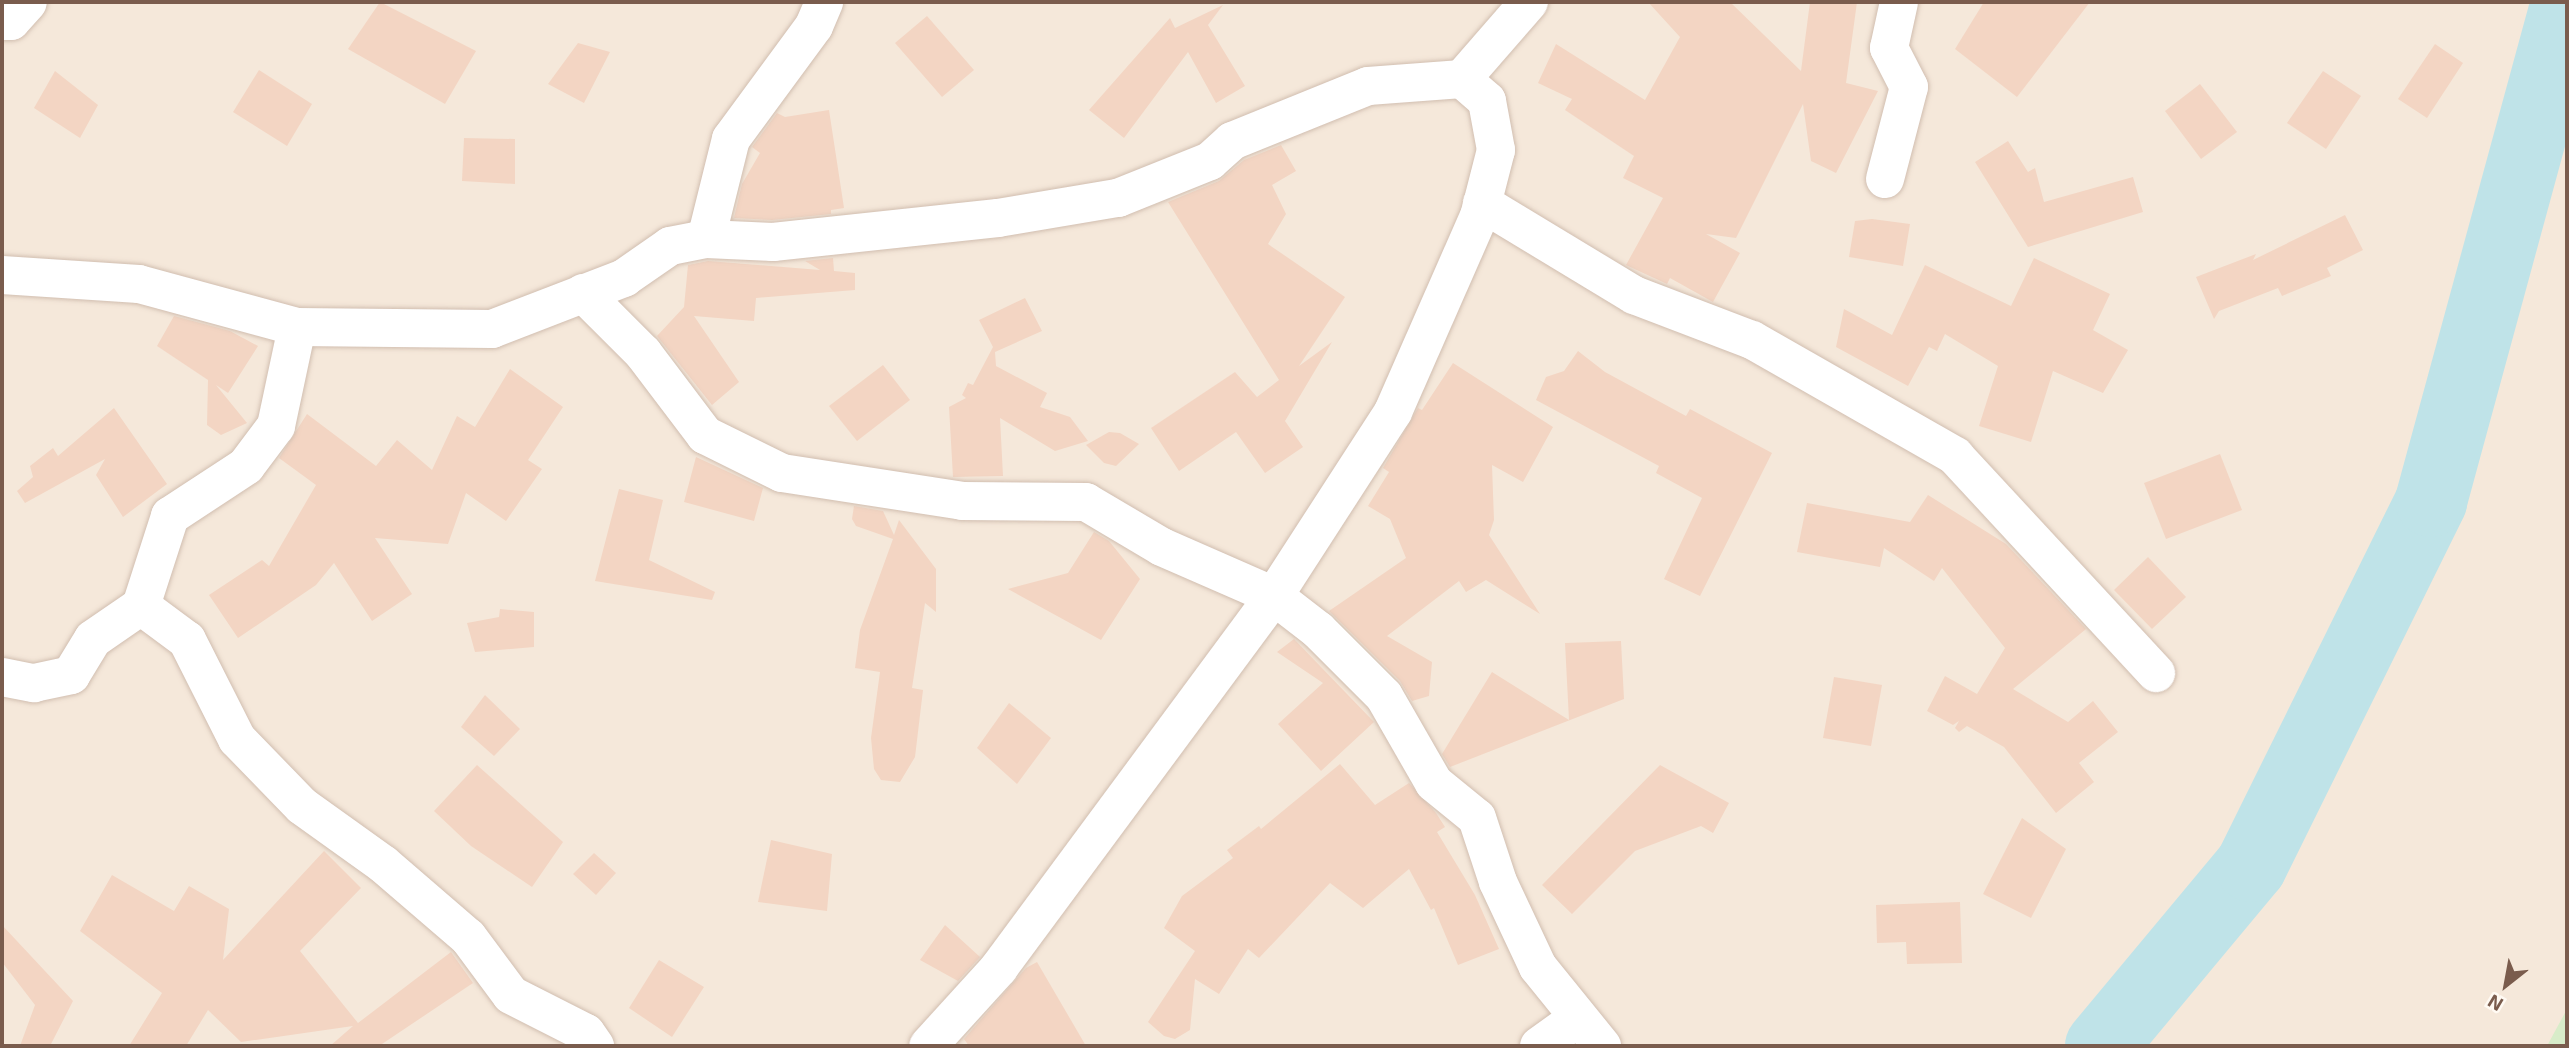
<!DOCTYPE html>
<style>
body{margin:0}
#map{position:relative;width:2569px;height:1048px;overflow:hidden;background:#fdf6ec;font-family:"Exo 2",sans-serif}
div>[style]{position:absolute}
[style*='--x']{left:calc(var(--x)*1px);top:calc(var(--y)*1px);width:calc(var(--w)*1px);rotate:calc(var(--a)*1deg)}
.residential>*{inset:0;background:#f5e8da}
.green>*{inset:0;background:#d8ecc9}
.river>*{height:72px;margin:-36px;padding:0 36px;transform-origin:36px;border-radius:36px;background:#bfe3e8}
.building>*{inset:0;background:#f3d5c3}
.roads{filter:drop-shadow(0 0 2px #d1beb0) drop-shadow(0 0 2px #d1beb0)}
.minor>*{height:38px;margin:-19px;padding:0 19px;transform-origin:19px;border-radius:19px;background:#fff}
span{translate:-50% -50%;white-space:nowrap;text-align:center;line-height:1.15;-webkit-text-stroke:5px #fffaf3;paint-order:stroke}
.frame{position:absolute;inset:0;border:4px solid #7a5c4d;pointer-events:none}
.north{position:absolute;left:2471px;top:950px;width:70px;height:70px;-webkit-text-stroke:5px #fffaf3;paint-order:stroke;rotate:211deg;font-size:19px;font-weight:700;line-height:28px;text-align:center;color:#7a5c4d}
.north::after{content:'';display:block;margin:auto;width:24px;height:32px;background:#7a5c4d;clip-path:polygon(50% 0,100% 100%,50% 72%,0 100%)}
</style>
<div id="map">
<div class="residential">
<div style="clip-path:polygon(2px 2px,2567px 2px,2567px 1046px,2px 1046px)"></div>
</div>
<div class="green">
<div style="clip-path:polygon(2567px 1008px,2567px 1046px,2547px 1046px,2567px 1009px)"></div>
</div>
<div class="river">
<div style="--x:2101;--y:1046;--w:234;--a:-50.2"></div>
<div style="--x:2251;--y:866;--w:407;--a:-63.7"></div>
<div style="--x:2431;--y:501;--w:517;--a:-74.75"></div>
</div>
<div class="building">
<div style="clip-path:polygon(380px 2px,476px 51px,445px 104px,348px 49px)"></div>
<div style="clip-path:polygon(1648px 2px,1730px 2px,1801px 71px,1810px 2px,1857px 2px,1846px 83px,1878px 91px,1836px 173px,1811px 161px,1803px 104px,1736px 238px,1706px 234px,1740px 253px,1713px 302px,1670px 278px,1667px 284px,1626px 265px,1663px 198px,1623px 178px,1634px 156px,1565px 110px,1572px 99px,1538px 83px,1556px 44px,1645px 100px,1680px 37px)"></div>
<div style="clip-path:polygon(1984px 2px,2090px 2px,2017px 97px,1955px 49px)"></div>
<div style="clip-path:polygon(1223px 5px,1208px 25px,1245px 86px,1216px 103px,1188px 52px,1124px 138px,1089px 110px,1170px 18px,1175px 28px)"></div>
<div style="clip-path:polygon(927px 16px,974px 70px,942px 97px,895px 43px)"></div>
<div style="clip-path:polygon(578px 43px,610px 52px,584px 103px,548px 84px)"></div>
<div style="clip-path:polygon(2435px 44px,2463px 63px,2427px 118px,2398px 99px)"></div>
<div style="clip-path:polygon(259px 70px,312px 104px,287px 146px,233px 112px)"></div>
<div style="clip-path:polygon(55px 71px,98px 105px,80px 138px,34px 108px)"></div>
<div style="clip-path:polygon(2323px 71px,2361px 96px,2326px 149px,2287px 123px)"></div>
<div style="clip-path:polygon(2200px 84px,2237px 132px,2201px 159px,2165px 111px)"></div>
<div style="clip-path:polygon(829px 110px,844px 208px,831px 210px,831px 214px,772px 220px,734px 218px,742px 184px,760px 153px,752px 147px,777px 113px,785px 117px)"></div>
<div style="clip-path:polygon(464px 138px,515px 139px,515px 184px,462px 181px)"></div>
<div style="clip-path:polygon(2008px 141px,2028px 172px,2035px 168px,2044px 202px,2133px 177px,2143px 212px,2028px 247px,1975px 162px)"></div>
<div style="clip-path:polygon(1281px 145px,1296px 171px,1272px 185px,1286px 214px,1268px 244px,1345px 297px,1299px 366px,1332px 342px,1285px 421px,1303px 447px,1265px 473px,1236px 432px,1179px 471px,1151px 428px,1235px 372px,1257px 397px,1279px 380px,1168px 202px,1219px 181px,1244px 160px)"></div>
<div style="clip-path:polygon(2345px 215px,2363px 250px,2327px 268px,2331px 276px,2282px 296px,2278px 288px,2219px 311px,2214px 319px,2196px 277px,2256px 254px,2253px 260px)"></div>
<div style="clip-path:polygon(1872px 219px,1910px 224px,1903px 266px,1849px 257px,1855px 221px)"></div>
<div style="clip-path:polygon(833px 258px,834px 271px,855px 273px,855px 290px,756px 298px,754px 321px,694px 316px,739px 382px,712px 405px,657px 336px,684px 307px,688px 265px,708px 261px,820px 270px,805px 261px)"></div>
<div style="clip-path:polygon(2034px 258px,2110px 294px,2093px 330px,2128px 350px,2103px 393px,2053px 371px,2031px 442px,1979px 426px,1998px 366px,1945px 334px,1937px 351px,1929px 347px,1908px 386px,1836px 347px,1844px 309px,1892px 335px,1925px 265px,2011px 306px)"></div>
<div style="clip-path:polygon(1025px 298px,1042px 331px,995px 352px,996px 366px,1047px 393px,1040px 407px,1070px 417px,1088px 441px,1055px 451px,1000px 418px,1003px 476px,953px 477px,949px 407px,966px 398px,962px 395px,968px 383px,973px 385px,993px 347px,979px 320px)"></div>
<div style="clip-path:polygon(174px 316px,230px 331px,258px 346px,228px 393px,216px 385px,247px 423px,221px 435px,207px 425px,208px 380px,157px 346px)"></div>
<div style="clip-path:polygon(1578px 351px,1605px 372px,1686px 416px,1690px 409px,1772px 453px,1700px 596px,1664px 579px,1702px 498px,1656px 473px,1659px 466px,1536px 400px,1546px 377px,1564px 371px)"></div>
<div style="clip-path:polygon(1453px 363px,1553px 427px,1523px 482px,1492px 465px,1494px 520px,1489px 535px,1540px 614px,1486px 580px,1466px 592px,1459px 581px,1387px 636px,1432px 662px,1429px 696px,1412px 701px,1400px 681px,1329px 611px,1406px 558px,1390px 519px,1368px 506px,1389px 472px,1383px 468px,1418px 408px,1422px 410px)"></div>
<div style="clip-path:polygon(883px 365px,910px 400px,857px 441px,829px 406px)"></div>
<div style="clip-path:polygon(510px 369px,563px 407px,528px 460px,542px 469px,506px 521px,466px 493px,448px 544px,375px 538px,412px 594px,372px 621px,334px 563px,316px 585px,238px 638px,209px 595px,262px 560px,269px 566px,316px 485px,279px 458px,307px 414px,376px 466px,397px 440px,432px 470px,457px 416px,475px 427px)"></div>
<div style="clip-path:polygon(114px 408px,167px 484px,123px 517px,96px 475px,105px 459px,25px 503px,17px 491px,33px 477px,30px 466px,53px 448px,58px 456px)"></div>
<div style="clip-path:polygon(1109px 432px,1120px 433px,1139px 444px,1116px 466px,1104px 463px,1086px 445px)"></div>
<div style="clip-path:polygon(2220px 454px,2242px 510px,2166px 539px,2144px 483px)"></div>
<div style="clip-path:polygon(696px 457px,763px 488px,754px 521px,684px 502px)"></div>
<div style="clip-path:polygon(619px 489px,663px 500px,649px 560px,715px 592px,712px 600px,595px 581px)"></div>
<div style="clip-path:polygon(1928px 495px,2006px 544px,2086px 629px,2013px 689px,2068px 722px,2093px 701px,2118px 732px,2079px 763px,2094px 782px,2056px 813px,2004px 747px,1967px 726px,1959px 732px,1955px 728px,1959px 721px,1953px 725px,1927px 711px,1945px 676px,1977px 694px,2005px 648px,1942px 568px,1934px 581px,1884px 548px,1880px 567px,1797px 552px,1807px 503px,1910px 522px)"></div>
<div style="clip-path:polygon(854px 506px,883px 511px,894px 535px,899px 520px,936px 569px,936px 612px,925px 603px,912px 688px,923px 690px,915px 757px,900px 782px,881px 780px,874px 769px,871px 738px,880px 672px,855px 668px,860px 630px,893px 539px,856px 526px,852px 519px)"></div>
<div style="clip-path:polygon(1094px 532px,1109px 541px,1140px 579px,1101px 640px,1008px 589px,1068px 573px)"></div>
<div style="clip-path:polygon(2148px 557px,2186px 597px,2152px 629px,2114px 590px)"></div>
<div style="clip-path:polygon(500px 609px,534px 612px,534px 647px,475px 652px,467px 623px,499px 617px)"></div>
<div style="clip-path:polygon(1294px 639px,1374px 722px,1321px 771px,1278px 724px,1323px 683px,1277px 652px)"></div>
<div style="clip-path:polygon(1621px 641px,1624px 699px,1450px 767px,1442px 754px,1492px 672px,1569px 720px,1565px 643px)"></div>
<div style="clip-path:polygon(1834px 677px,1882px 685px,1871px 746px,1823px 738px)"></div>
<div style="clip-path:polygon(485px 695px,520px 729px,494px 756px,461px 727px)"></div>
<div style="clip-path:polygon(1009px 703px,1051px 738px,1017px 784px,977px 748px)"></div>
<div style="clip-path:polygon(1340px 764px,1375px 805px,1409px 783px,1436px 813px,1445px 827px,1437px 832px,1475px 895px,1499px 949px,1458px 965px,1434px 908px,1431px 910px,1409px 869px,1363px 908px,1330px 883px,1259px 958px,1248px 949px,1219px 994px,1195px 979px,1190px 1030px,1175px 1039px,1164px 1036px,1148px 1022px,1195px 951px,1164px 928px,1182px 896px,1233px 858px,1227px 850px,1259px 826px,1261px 829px)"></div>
<div style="clip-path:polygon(477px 765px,563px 842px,532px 887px,471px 846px,434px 811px)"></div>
<div style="clip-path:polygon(1660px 765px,1729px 803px,1713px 833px,1701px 826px,1635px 851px,1572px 914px,1542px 885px)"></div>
<div style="clip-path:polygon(2022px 818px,2066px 849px,2031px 918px,1983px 894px)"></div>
<div style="clip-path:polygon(771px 840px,832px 854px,827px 911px,758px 902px)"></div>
<div style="clip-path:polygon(324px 851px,361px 888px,300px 951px,358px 1023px,451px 952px,473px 983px,379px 1046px,330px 1046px,353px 1026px,241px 1042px,208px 1010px,186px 1046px,129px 1046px,162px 993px,80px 931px,112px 875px,174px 911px,189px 886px,229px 909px,223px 960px)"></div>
<div style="clip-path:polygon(594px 853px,616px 873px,596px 895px,573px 874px)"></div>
<div style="clip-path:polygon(1960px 902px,1962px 963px,1907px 964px,1906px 942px,1877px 943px,1876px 905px)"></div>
<div style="clip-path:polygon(2px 925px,73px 1001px,50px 1046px,20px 1046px,35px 1005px,2px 962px)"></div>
<div style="clip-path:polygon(945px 925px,980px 957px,958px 981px,920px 960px)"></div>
<div style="clip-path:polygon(659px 960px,704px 987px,672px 1037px,629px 1008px)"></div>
<div style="clip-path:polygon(1037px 962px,1086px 1046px,969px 1046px,964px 1039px,1026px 968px)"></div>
</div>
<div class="roads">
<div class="minor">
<div style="--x:2;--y:21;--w:9;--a:0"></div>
<div style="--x:11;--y:21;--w:25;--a:-48"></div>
<div style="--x:1462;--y:79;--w:102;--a:-49"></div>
<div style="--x:1885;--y:179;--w:95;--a:-75.4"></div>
<div style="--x:1909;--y:87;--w:44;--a:-117.1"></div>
<div style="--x:1889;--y:48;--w:47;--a:-77.7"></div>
<div style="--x:1482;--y:203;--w:178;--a:31.2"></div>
<div style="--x:1634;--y:295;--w:126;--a:20.9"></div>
<div style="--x:1752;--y:340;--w:234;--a:29.7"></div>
<div style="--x:1955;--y:456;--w:296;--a:47.2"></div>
<div style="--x:706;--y:239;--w:103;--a:-76"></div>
<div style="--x:731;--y:139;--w:140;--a:-53.7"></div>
<div style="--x:814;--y:26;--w:26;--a:-67"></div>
<div style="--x:2;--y:275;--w:137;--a:3.8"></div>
<div style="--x:139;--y:284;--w:164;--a:15.2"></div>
<div style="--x:297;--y:327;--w:195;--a:0.6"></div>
<div style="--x:492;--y:329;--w:142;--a:-21.1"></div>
<div style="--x:624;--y:278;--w:56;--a:-34.8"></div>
<div style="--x:670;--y:246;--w:37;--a:-11"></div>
<div style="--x:706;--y:239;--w:67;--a:2.6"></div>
<div style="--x:773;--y:242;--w:226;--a:-6.1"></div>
<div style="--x:998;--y:218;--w:122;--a:-9.5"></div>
<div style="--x:1118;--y:198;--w:99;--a:-21.9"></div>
<div style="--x:1210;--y:161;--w:30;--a:-42"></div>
<div style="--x:1232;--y:141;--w:147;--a:-22"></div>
<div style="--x:1368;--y:86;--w:94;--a:-4.3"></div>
<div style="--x:1462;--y:79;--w:33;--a:41"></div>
<div style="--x:1487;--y:101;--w:50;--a:79.6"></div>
<div style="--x:1496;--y:150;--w:68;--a:104.4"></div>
<div style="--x:1479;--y:216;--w:214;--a:113.7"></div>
<div style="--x:1393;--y:412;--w:219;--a:122.9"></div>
<div style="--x:1274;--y:596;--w:463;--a:126.5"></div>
<div style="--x:999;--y:968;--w:105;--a:132.3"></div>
<div style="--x:583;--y:293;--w:85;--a:45"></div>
<div style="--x:643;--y:353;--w:103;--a:52.9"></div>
<div style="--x:705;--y:435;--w:86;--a:26.3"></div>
<div style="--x:782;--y:473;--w:182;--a:8.8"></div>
<div style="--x:962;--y:501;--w:124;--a:0.5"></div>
<div style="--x:1086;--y:502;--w:88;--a:30.6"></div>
<div style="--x:1162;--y:547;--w:122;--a:23.6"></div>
<div style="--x:1274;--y:596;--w:56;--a:37.7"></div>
<div style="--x:1318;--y:630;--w:93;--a:45"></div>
<div style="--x:1384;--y:696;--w:100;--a:60.1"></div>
<div style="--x:1434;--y:783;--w:55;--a:39.1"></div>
<div style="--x:1477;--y:818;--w:67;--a:71.8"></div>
<div style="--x:1498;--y:882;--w:94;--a:64.8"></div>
<div style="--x:1538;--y:967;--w:102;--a:51"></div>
<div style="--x:141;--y:606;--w:57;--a:36.5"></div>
<div style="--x:187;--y:640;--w:111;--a:63.2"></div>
<div style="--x:237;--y:739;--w:93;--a:45.9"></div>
<div style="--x:302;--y:806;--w:100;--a:35.6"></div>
<div style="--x:383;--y:864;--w:112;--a:40.7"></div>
<div style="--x:468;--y:937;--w:72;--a:53.4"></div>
<div style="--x:511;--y:995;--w:84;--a:26.9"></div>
<div style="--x:586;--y:1033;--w:16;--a:55"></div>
<div style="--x:2;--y:677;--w:33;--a:11"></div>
<div style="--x:34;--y:683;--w:38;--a:-12"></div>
<div style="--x:71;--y:675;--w:42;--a:-58.6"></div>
<div style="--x:93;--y:639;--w:58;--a:-34.5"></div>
<div style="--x:141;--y:606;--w:95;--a:-72.1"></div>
<div style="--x:170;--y:516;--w:91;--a:-33.3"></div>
<div style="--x:246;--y:466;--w:50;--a:-53.1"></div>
<div style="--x:276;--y:426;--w:101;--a:-78"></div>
<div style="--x:1539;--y:1046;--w:48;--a:-35.7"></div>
</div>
</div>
<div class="frame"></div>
<div class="north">N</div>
</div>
